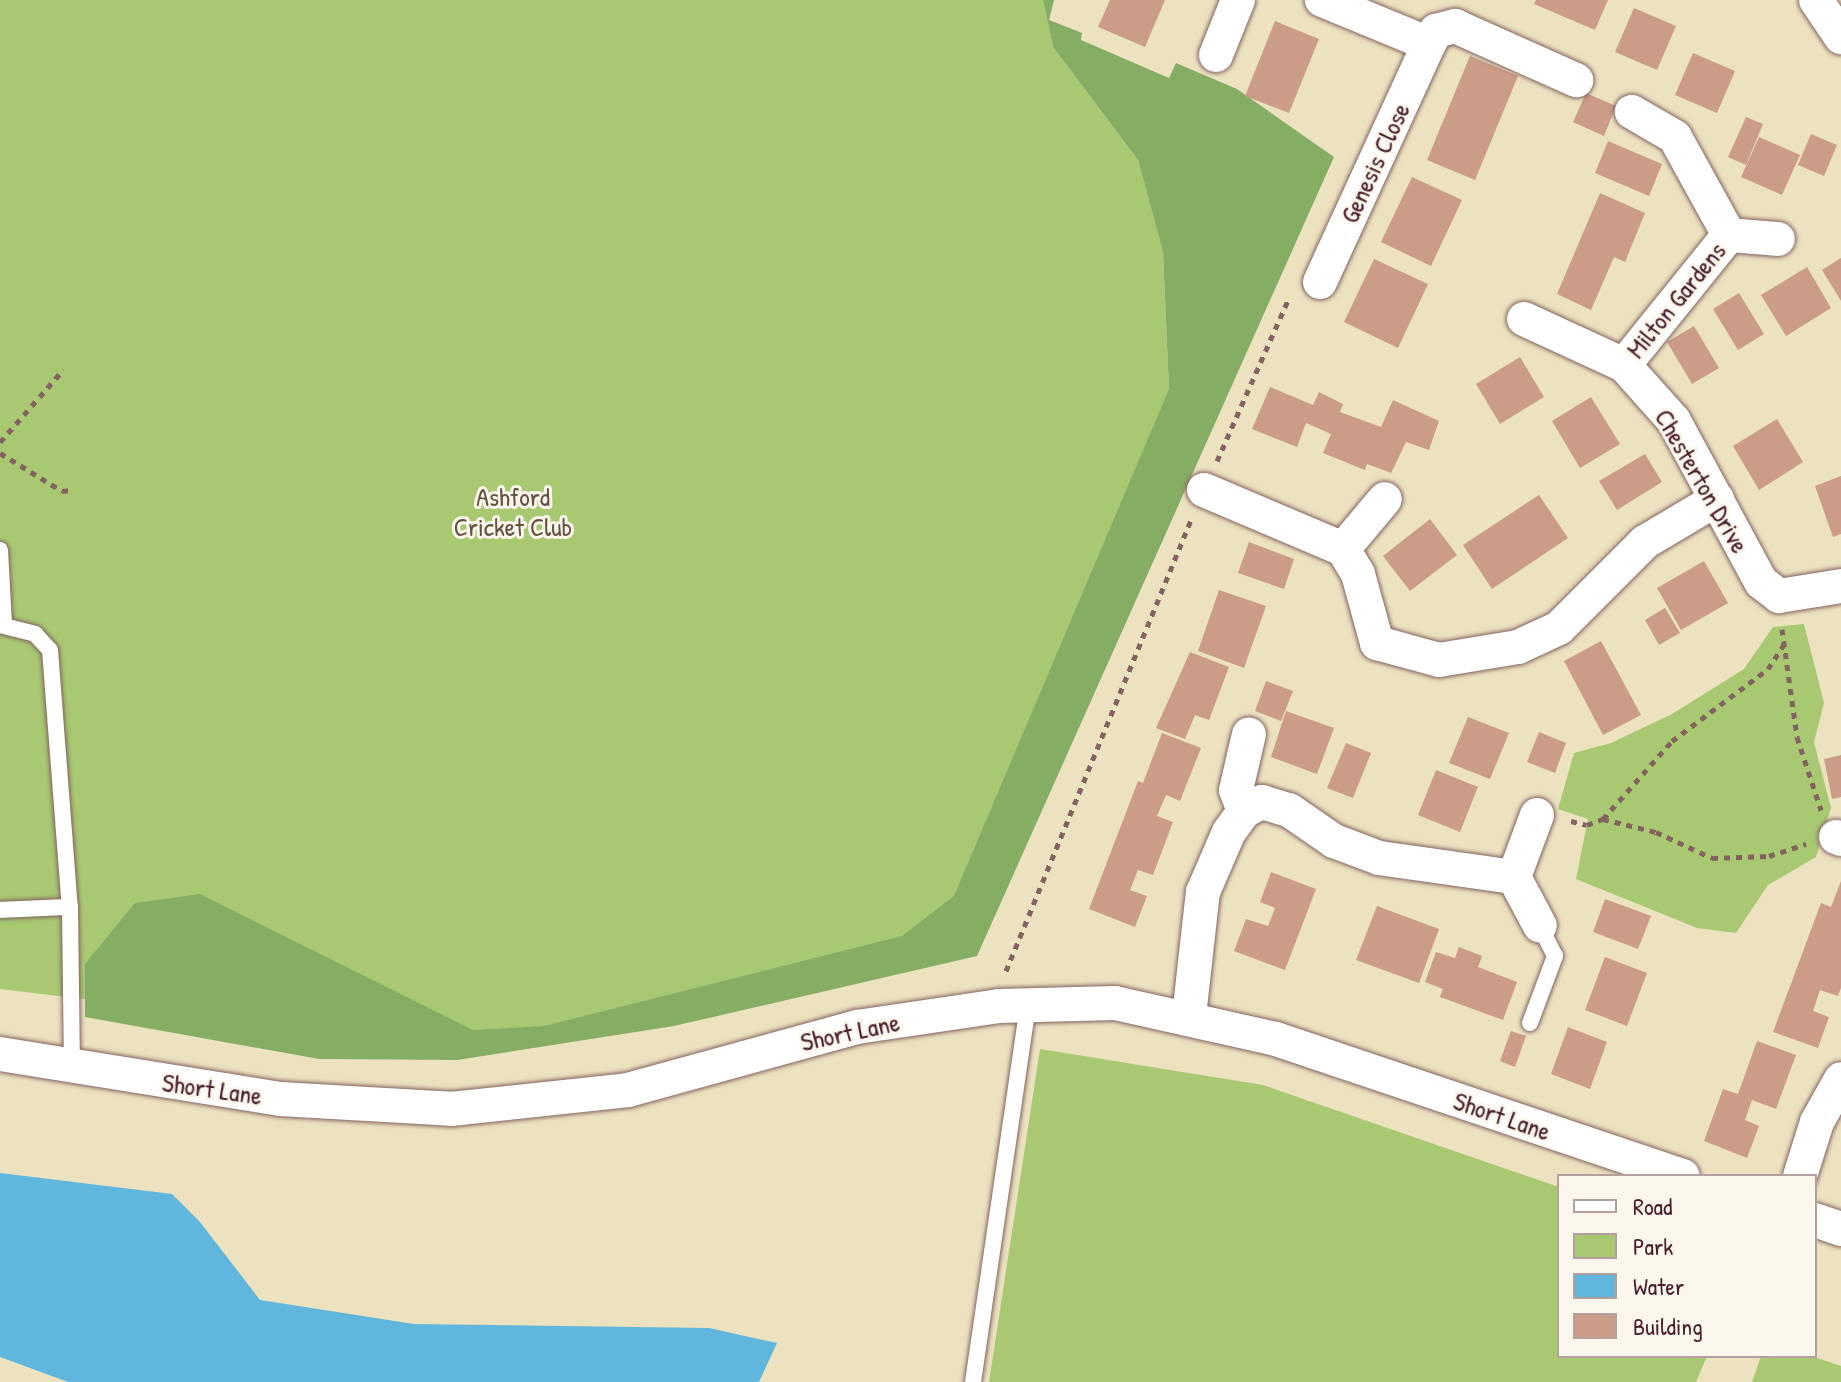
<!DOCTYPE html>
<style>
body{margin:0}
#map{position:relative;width:1841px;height:1382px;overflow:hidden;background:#ece2c0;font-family:"Patrick Hand",sans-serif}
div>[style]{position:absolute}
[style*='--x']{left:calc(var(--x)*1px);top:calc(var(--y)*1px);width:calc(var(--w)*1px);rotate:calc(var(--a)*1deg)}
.green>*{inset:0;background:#a8c972}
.forest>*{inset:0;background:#86ad64}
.water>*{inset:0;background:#60b6dc}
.building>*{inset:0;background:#cb9c87}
.path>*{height:5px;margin-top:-2.5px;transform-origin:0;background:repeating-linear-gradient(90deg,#83635f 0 6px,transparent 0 12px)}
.roads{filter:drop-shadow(0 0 2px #83635f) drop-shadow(0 0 2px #83635f)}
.service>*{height:16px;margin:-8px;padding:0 8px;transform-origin:8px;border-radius:8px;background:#fff}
.minor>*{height:34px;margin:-17px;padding:0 17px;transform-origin:17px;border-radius:17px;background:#fff}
span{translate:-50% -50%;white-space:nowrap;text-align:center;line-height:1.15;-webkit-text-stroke:6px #fbf7ec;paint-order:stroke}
.street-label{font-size:26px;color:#4a1f2b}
.park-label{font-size:26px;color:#665240}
.legend{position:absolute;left:1557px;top:1174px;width:260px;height:184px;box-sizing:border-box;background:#fbf7ec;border:2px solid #b4a19f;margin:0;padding:10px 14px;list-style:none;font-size:24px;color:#4a1f2b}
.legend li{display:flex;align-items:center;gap:16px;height:40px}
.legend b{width:40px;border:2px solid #b4a19f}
</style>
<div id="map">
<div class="green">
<div style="clip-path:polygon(0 0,1043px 0,1053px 47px,1138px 160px,1163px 252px,1169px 389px,965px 940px,465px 1045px,0 989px)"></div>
<div style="clip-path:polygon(1804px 624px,1824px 703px,1814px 742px,1831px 808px,1816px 857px,1768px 885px,1736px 933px,1697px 928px,1576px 879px,1588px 819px,1558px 809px,1574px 753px,1611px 743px,1672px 714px,1744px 669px,1773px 627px)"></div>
<div style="clip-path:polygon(1040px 1049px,1263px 1085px,1559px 1187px,1559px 1356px,1707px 1356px,1696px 1382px,989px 1382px)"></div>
<div style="clip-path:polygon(1761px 1356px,1811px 1356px,1841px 1366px,1841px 1382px,1752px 1382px)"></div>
</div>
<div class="forest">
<div style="clip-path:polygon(1043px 0,1054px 0,1049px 20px,1082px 33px,1081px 40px,1169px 78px,1176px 63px,1237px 89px,1334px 157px,977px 956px,674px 1026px,457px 1060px,319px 1059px,85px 1017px,85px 964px,135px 903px,200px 894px,473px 1030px,544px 1026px,902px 936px,954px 896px,1169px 389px,1163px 252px,1138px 160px,1053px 47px)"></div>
</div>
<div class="water">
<div style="clip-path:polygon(0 1173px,172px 1194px,200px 1222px,260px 1300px,414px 1324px,709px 1328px,777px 1343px,759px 1382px,68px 1382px,0 1357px)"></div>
</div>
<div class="building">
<div style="clip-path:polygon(1110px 0,1165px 0,1145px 47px,1098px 27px)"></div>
<div style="clip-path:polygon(1536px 0,1608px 0,1595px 30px,1534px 4px)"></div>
<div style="clip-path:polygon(1634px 8px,1676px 26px,1657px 70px,1615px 52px)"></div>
<div style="clip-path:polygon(1275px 21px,1319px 39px,1289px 113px,1245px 96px)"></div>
<div style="clip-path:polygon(1693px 53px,1735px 71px,1717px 113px,1675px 95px)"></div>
<div style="clip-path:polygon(1470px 56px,1518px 76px,1475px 180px,1427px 160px)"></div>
<div style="clip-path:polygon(1586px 93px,1616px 106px,1604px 136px,1573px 122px)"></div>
<div style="clip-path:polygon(1746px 117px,1763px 124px,1746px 165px,1728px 157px)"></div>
<div style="clip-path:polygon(1811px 134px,1837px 145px,1824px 176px,1798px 165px)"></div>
<div style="clip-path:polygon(1759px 137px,1800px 155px,1782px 195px,1741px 177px)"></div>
<div style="clip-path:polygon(1608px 141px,1662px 164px,1649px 196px,1595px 173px)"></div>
<div style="clip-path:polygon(1412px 177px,1462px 200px,1431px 266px,1381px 242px)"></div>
<div style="clip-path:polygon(1600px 193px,1645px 213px,1625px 262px,1614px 257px,1591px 310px,1557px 294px)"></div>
<div style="clip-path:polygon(1841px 258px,1841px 301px,1822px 270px)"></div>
<div style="clip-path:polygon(1374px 259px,1428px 284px,1398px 348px,1344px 322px)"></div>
<div style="clip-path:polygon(1807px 267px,1831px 308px,1786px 336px,1761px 295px)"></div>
<div style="clip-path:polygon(1739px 293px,1764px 334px,1738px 350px,1713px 309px)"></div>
<div style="clip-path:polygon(1694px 326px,1719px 368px,1692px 384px,1667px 342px)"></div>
<div style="clip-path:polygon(1520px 357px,1544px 397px,1500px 424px,1476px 384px)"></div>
<div style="clip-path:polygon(1270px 387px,1313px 405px,1319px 392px,1343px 404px,1340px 412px,1381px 427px,1393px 400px,1439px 421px,1429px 450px,1406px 442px,1391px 473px,1367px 464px,1365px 470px,1323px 453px,1331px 434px,1306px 423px,1297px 447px,1252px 429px)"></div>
<div style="clip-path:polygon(1591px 397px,1620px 444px,1580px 468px,1552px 421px)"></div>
<div style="clip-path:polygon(1777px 419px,1803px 462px,1759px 490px,1733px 446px)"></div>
<div style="clip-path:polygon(1645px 454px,1662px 482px,1617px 510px,1599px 481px)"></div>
<div style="clip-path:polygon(1841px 476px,1841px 534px,1833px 537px,1815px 486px)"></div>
<div style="clip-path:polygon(1539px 495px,1568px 538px,1492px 589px,1463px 545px)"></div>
<div style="clip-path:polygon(1430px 519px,1457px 555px,1410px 591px,1383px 556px)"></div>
<div style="clip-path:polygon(1249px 542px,1294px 559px,1284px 589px,1238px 573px)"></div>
<div style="clip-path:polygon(1704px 561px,1728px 603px,1681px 630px,1657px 588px)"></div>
<div style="clip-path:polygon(1219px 590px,1266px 606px,1244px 668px,1198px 651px)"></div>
<div style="clip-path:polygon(1665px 608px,1680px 633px,1659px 645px,1645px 620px)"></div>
<div style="clip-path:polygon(1601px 641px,1641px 715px,1603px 735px,1564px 661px)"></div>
<div style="clip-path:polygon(1190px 652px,1229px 667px,1209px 720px,1195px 715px,1185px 739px,1156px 728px)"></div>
<div style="clip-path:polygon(1266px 681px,1293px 691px,1281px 721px,1255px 711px)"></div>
<div style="clip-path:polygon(1286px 711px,1334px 728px,1317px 774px,1271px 757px)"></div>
<div style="clip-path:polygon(1468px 717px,1509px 733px,1490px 779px,1449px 763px)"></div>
<div style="clip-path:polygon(1539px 732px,1566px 743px,1555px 773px,1527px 762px)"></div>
<div style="clip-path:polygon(1162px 733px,1201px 748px,1180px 801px,1166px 795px,1157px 816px,1173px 822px,1153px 875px,1138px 870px,1130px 890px,1147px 896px,1135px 927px,1089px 909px,1138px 781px,1143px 783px)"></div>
<div style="clip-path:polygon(1346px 743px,1371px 753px,1353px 798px,1327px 788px)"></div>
<div style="clip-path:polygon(1841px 755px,1841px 797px,1832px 799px,1824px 759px)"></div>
<div style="clip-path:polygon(1436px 770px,1478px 787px,1460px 832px,1418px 815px)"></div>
<div style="clip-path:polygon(1271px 872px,1316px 889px,1285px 970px,1234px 951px,1246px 919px,1268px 926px,1275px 908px,1260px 902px)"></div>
<div style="clip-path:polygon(1841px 881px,1841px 988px,1838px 996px,1820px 990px,1813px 1011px,1829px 1017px,1818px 1048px,1773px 1032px,1821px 903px,1831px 907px)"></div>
<div style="clip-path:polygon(1605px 899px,1651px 916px,1638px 949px,1593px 932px)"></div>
<div style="clip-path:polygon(1377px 906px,1439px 929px,1419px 983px,1356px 960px)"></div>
<div style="clip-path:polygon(1459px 947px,1482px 956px,1478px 967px,1517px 982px,1503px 1020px,1440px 997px,1443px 989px,1425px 982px,1436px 952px,1455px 958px)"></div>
<div style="clip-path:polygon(1605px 957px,1647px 973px,1627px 1026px,1585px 1010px)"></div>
<div style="clip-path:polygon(1568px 1027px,1607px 1042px,1590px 1089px,1551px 1074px)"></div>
<div style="clip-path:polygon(1511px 1031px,1526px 1036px,1515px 1067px,1500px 1061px)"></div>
<div style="clip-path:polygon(1757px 1041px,1796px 1055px,1776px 1109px,1752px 1100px,1745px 1120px,1759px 1126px,1747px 1158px,1704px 1141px,1723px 1089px,1738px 1094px)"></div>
</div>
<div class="path">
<div style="--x:0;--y:442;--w:96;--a:-48.8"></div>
<div style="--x:0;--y:453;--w:73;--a:31.5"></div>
<div style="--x:62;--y:491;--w:10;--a:-6"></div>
<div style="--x:1217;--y:461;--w:178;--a:-66.2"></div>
<div style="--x:1782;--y:629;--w:109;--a:82.1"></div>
<div style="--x:1797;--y:737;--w:77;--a:71.8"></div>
<div style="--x:1603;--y:819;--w:104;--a:-48.5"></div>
<div style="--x:1672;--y:741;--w:120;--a:-36.9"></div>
<div style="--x:1768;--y:669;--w:30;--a:-57"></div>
<div style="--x:1571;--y:821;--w:16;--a:14"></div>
<div style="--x:1587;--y:825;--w:17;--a:-21"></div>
<div style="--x:1603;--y:819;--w:55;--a:13.8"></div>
<div style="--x:1656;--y:832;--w:62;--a:24.9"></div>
<div style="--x:1712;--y:858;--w:57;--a:-2"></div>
<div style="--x:1769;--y:856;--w:39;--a:-18"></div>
<div style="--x:1006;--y:971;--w:487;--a:-67.7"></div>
</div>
<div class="roads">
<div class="service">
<div style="--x:0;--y:550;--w:75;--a:86.9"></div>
<div style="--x:0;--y:625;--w:36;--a:14"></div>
<div style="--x:35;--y:634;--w:22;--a:47"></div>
<div style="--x:50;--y:650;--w:258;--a:85.6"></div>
<div style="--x:70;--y:907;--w:160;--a:89.3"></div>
<div style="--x:0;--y:910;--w:70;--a:-2.5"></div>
<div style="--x:1530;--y:1023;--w:72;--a:-69.5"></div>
<div style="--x:1555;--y:956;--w:34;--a:-117"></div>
<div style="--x:973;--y:1382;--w:381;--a:-81.7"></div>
</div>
<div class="minor">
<div style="--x:1816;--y:0;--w:45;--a:56"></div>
<div style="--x:1429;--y:44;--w:15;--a:-62"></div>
<div style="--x:1436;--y:31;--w:20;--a:-15"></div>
<div style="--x:1455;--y:26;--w:133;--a:24.1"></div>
<div style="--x:1216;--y:55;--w:59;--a:-68.2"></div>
<div style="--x:1729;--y:235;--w:49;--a:4.7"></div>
<div style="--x:1320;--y:282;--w:262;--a:-65.4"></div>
<div style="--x:1429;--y:44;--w:116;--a:-157.6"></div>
<div style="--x:1524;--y:319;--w:110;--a:24.7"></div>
<div style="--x:1624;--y:365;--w:75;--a:48.2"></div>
<div style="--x:1674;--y:421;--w:183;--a:61.6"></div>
<div style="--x:1761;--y:582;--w:23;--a:38"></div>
<div style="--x:1779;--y:596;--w:63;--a:-9.2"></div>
<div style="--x:1624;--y:365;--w:167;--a:-51.1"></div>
<div style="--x:1729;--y:235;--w:112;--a:-118.9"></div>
<div style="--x:1675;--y:137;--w:50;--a:-149.8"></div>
<div style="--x:1204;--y:490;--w:151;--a:23"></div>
<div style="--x:1343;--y:549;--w:29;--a:59"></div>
<div style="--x:1358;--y:574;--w:72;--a:74.6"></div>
<div style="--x:1377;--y:643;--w:64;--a:15.3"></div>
<div style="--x:1439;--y:660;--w:80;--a:-9.3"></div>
<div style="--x:1518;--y:647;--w:45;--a:-24.9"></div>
<div style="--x:1559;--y:628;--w:122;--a:-45"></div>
<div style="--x:1645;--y:542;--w:84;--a:-30.8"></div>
<div style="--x:1343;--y:549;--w:65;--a:-50"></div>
<div style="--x:1244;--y:811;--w:22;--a:-111"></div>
<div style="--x:1236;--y:790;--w:57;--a:-76.9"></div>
<div style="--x:1537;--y:815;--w:66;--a:110.4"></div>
<div style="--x:1514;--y:877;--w:55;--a:62"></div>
<div style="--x:1836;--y:837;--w:5;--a:22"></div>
<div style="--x:1189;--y:1016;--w:125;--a:-83.6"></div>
<div style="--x:1203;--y:892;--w:65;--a:-66.6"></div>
<div style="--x:1229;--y:832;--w:26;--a:-54"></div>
<div style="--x:1244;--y:811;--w:20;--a:-27"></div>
<div style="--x:1262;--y:802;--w:28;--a:17"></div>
<div style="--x:1289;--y:810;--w:55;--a:34.6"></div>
<div style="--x:1334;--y:841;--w:48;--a:20.7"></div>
<div style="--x:1379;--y:858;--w:136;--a:8"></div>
<div style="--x:0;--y:1054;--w:284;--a:9.1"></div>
<div style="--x:280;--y:1099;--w:171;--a:3.3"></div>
<div style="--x:451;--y:1109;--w:178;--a:-6.1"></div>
<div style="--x:628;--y:1090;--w:238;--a:-15.4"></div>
<div style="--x:857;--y:1027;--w:144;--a:-8.4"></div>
<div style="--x:999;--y:1006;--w:116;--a:-1.5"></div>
<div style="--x:1115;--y:1003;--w:165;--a:12.6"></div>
<div style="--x:1276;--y:1039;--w:429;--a:18.6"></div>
<div style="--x:1800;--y:1176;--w:57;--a:-72.5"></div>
<div style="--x:1817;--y:1122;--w:49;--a:-60.8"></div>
<div style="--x:1815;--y:1220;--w:28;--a:19"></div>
</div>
</div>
<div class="street-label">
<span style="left:1375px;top:163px;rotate:-65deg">Genesis Close</span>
<span style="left:1676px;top:300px;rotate:-51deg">Milton Gardens</span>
<span style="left:1702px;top:481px;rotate:60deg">Chesterton Drive</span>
<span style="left:850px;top:1032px;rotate:-12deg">Short Lane</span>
<span style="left:212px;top:1089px;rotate:8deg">Short Lane</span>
<span style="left:1502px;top:1116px;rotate:19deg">Short Lane</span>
</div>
<div class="park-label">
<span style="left:513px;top:512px">Ashford<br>Cricket Club</span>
</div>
<ul class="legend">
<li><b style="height:10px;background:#fff"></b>Road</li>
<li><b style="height:22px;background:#a8c972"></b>Park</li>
<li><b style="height:22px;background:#60b6dc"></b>Water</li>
<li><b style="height:22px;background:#cb9c87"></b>Building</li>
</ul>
</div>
